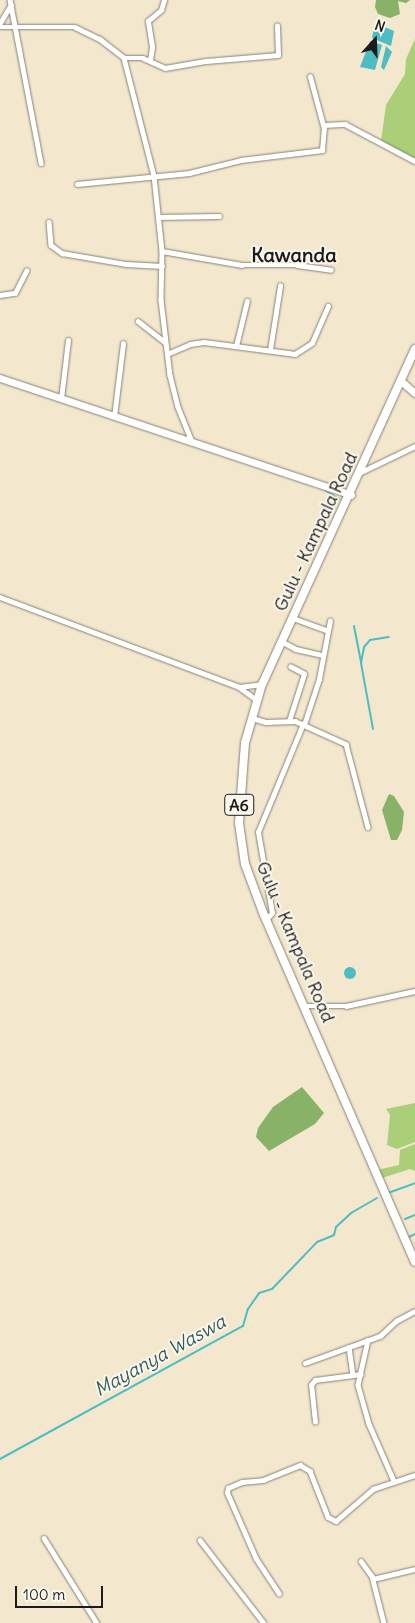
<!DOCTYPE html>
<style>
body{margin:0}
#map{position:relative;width:415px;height:1623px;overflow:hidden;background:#f3e7ce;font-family:Delius,sans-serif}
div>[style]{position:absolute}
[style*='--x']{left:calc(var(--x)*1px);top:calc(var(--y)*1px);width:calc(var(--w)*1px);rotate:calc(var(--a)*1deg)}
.green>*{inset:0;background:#aacf78}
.forest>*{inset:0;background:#87b268}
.water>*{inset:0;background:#4ebdc3}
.round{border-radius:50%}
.stream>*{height:2px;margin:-1px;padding:0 1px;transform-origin:1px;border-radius:1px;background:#4ebdc3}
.roads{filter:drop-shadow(0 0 1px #888275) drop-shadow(0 0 1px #888275)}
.street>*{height:4.5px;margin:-2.25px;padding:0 2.25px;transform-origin:2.25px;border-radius:2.25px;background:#fff}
.secondary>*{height:7px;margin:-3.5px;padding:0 3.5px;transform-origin:3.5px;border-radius:3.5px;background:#fff}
.primary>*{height:8px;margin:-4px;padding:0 4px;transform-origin:4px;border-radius:4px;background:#fff}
span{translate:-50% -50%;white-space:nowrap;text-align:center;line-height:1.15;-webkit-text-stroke:4px #fbf7ec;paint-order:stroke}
.shield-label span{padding:1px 4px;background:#fbf7ec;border:1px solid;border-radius:4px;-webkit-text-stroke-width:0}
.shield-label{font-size:16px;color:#1c1c1c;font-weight:700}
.street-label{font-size:18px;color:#1c1c1c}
.water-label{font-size:19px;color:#305c5f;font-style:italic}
.quarter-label{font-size:20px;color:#1c1c1c;font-weight:700}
.north{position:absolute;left:350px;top:15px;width:50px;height:50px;-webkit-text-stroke:4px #fbf7ec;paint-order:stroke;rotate:20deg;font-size:14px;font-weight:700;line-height:20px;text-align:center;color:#1c1c1c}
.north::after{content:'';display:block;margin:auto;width:18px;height:22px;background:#1c1c1c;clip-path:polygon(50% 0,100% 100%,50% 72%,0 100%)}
.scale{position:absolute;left:15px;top:1586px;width:88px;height:22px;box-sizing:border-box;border:2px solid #1c1c1c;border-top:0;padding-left:6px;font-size:15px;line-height:18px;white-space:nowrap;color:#1c1c1c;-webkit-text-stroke:4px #fbf7ec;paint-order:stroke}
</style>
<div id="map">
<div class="green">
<div style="clip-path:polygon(415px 39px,415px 159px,381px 141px,386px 105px,405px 74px,406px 59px)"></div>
<div style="clip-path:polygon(415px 1103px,415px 1142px,397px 1149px,387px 1145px,390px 1115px,386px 1109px)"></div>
<div style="clip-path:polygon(415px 1144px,415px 1171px,410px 1169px,382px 1178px,377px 1170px,399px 1165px,400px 1150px)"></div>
</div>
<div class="forest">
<div style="clip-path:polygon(376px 0,410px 0,406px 3px,398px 1px,400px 14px,390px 18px,378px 14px,375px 7px)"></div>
<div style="clip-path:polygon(389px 794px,394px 796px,404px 812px,402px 830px,397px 840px,391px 840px,382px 810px)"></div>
<div style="clip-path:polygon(302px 1087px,324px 1113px,315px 1124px,269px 1151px,256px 1137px,258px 1128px,273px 1107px)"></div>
</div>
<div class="water">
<div style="clip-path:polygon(375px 23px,394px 31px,391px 46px,372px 38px)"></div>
<div style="clip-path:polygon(370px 41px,382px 45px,375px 70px,360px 67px)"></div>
<div style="clip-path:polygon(386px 46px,392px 52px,384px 70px,381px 67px)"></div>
<div class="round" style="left:344px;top:967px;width:12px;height:12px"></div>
</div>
<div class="stream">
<div style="--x:325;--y:490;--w:17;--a:33"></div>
<div style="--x:354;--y:626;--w:38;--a:79"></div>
<div style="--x:373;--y:729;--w:67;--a:-100.3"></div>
<div style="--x:361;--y:663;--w:16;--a:-79"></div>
<div style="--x:364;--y:647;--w:9;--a:-49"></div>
<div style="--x:370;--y:640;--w:19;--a:-9"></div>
<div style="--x:388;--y:1193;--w:29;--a:-20"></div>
<div style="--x:405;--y:1219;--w:11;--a:-22"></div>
<div style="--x:409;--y:1237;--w:7;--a:-27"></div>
<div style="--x:0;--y:1459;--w:277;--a:-28.7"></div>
<div style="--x:243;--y:1326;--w:18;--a:-74"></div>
<div style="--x:248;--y:1309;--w:19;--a:-55"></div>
<div style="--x:259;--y:1293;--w:14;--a:-17"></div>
<div style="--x:272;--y:1289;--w:65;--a:-46.2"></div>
<div style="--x:317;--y:1242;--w:18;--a:-22"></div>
<div style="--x:334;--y:1235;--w:8;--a:-76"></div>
<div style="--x:336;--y:1227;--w:21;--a:-43"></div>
<div style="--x:351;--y:1213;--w:30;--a:-30"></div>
</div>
<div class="roads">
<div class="street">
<div style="--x:10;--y:0;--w:166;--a:79.2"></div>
<div style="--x:0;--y:23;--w:21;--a:-59"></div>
<div style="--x:0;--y:27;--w:75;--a:0"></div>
<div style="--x:75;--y:27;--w:28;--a:26"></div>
<div style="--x:100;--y:39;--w:31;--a:38"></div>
<div style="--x:124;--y:58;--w:122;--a:75.7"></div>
<div style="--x:154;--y:176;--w:75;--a:83.9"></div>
<div style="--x:162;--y:251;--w:49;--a:91.2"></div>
<div style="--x:161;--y:300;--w:76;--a:83.2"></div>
<div style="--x:170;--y:375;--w:33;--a:76"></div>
<div style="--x:178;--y:407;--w:38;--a:68"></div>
<div style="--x:124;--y:58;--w:19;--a:0"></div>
<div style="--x:143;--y:58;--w:24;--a:24"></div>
<div style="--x:165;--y:68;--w:42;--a:-9.7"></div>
<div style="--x:206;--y:61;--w:72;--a:-4.8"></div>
<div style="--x:278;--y:55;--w:29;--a:-92"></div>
<div style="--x:150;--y:60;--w:13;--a:-81"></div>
<div style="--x:152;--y:47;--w:26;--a:-99"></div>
<div style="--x:148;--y:21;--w:17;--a:-40"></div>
<div style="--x:161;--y:10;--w:10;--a:-73"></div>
<div style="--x:324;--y:125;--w:21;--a:-3"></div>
<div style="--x:345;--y:124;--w:79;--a:27.9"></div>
<div style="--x:77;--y:184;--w:113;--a:-5.6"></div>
<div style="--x:189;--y:173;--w:54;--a:-14"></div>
<div style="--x:241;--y:160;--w:82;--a:-7"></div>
<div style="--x:322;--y:150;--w:21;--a:-85"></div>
<div style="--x:324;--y:129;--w:54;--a:-105.1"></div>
<div style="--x:158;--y:217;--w:61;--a:-0.9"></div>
<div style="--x:49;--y:222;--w:23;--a:85"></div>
<div style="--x:51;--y:245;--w:14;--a:36"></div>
<div style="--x:62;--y:253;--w:65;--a:9.8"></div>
<div style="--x:126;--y:264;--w:36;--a:3"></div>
<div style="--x:162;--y:251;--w:81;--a:9.9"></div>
<div style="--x:242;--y:265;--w:55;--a:0"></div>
<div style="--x:297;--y:265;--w:34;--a:8"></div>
<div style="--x:0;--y:295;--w:15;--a:-8"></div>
<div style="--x:15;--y:293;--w:25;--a:-63"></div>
<div style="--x:138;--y:321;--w:34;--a:38"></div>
<div style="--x:236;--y:346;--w:46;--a:-76.3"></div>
<div style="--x:270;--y:350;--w:65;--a:-81.1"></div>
<div style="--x:167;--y:354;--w:25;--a:-23"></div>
<div style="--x:190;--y:344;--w:14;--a:-8"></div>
<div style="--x:204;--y:342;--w:92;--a:7.5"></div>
<div style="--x:295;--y:354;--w:20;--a:-33"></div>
<div style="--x:312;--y:343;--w:40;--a:-66.6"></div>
<div style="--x:61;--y:399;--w:59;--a:-83.2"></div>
<div style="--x:114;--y:417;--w:74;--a:-83"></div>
<div style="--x:361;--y:472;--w:60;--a:-25.7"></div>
<div style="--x:0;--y:597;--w:255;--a:20.6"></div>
<div style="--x:239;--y:687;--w:22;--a:36"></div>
<div style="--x:293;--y:618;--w:35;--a:20"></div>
<div style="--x:281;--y:641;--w:17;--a:28"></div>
<div style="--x:296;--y:649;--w:27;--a:13"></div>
<div style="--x:239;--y:687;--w:23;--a:-7"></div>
<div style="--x:252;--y:718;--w:15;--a:16"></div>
<div style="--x:266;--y:722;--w:29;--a:-2"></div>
<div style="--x:295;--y:721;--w:56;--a:24.3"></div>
<div style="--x:346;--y:744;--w:86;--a:75.2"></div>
<div style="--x:289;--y:721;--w:49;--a:-72.3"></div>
<div style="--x:304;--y:674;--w:15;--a:-152"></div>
<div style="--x:304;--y:725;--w:48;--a:-71.9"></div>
<div style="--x:319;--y:679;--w:59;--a:-79.3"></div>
<div style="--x:266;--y:919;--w:8;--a:-45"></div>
<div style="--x:272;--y:913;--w:82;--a:-99.8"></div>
<div style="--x:258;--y:832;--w:117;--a:-67.4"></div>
<div style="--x:305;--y:1006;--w:41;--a:0"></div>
<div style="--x:346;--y:1006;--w:71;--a:-12.3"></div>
<div style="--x:368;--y:1340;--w:46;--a:102.5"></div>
<div style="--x:358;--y:1385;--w:41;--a:74.2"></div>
<div style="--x:369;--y:1424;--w:62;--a:66.3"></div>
<div style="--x:349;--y:1347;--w:28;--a:82"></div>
<div style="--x:305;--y:1363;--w:80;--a:-19.8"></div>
<div style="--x:380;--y:1336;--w:22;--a:-43"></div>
<div style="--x:396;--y:1321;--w:21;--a:-28"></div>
<div style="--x:315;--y:1422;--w:37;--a:-96"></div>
<div style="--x:311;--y:1385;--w:6;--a:-51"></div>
<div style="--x:315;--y:1380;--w:46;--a:-7.4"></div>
<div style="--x:44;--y:1538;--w:100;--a:58.1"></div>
<div style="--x:200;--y:1540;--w:105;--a:52.4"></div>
<div style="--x:361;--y:1561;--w:19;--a:54"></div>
<div style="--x:372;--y:1576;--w:49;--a:75.7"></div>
<div style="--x:373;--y:1579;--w:43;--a:-13.4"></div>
<div style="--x:279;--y:1594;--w:42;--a:-123.3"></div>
<div style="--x:256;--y:1559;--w:72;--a:-113.7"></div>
<div style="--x:227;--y:1493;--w:5;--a:-79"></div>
<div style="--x:228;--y:1488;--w:15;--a:-23"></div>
<div style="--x:242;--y:1482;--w:21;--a:-5"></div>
<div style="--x:263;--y:1480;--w:40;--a:-22"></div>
<div style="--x:300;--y:1465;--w:12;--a:31"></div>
<div style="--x:310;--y:1471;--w:49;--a:68.6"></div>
<div style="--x:328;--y:1517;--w:9;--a:27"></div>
<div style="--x:336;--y:1521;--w:49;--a:-40.9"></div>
<div style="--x:373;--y:1489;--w:44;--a:-18.4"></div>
</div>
<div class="secondary">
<div style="--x:0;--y:378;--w:370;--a:18.4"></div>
<div style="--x:401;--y:381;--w:18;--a:41"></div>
</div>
<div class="primary">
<div style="--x:415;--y:349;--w:368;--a:114.5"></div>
<div style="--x:262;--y:684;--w:61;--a:106.1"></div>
<div style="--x:245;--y:743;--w:80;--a:94.3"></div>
<div style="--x:239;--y:823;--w:41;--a:81.7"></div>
<div style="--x:245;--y:864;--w:54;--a:69.6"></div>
<div style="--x:264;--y:915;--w:378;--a:66.5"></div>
</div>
</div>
<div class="shield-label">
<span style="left:239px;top:805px">A6</span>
</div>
<div class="street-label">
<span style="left:316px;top:532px;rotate:-65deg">Gulu - Kampala Road</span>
<span style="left:295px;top:942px;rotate:67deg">Gulu - Kampala Road</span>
</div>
<div class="water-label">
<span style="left:160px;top:1356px;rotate:-29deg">Mayanya Waswa</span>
</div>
<div class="quarter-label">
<span style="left:294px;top:254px">Kawanda</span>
</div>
<div class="north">N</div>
<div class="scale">100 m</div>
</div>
